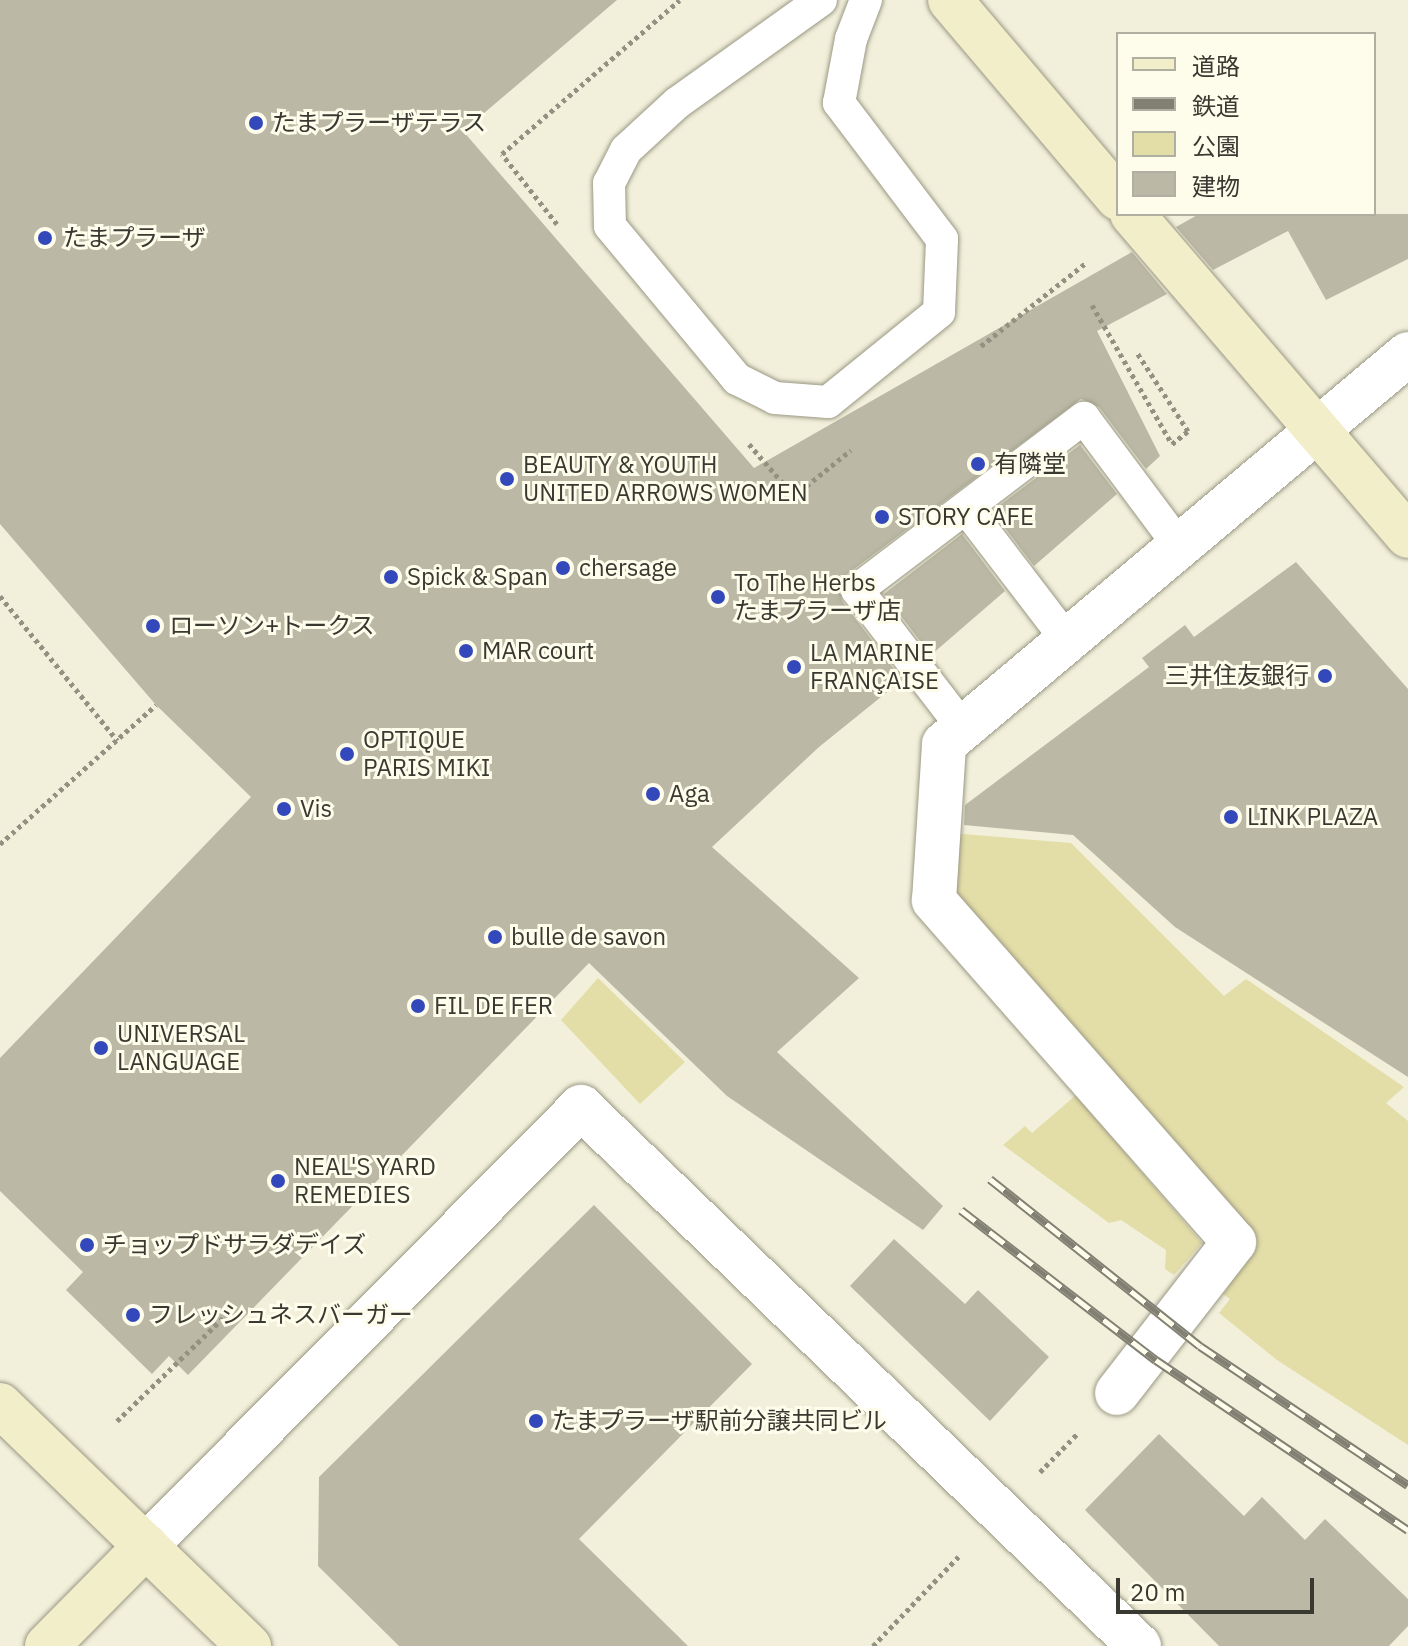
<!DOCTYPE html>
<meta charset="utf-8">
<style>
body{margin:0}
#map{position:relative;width:1408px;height:1646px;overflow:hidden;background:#f2f0db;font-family:"IBM Plex Sans","Noto Sans JP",sans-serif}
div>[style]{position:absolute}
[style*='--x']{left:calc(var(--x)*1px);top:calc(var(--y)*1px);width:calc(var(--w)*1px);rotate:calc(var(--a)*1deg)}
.green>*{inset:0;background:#e3dda7}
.building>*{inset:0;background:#bbb9a5}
.path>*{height:5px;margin-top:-2.5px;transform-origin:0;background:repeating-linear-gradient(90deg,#929182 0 4px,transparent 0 8px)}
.roads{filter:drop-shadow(0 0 2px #9a9884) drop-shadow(0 0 2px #9a9884)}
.lane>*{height:32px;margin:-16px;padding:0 16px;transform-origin:16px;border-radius:16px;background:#fff}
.street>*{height:44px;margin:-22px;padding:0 22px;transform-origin:22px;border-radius:22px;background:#fff}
.secondary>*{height:44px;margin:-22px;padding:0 22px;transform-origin:22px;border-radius:22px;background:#f2eeca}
.rail>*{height:9px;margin-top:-4.5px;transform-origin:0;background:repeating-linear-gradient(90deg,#fefdec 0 18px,#818073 0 36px);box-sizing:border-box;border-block:2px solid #818073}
.dots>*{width:22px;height:22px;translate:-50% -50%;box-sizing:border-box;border:4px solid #fefdec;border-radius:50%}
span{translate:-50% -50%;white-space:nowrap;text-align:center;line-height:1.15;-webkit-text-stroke:6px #fefdec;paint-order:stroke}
.poi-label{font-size:24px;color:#3a3931}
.left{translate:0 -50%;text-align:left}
.right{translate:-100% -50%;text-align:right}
.legend{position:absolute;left:1116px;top:32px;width:260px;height:184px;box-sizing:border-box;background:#fefdec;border:2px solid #b0afa1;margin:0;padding:10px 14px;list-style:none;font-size:24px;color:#3a3931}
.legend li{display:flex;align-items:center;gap:16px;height:40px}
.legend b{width:40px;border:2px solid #b0afa1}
.scale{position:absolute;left:1116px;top:1578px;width:198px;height:36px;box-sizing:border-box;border:4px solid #3a3931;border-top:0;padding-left:10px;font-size:24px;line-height:28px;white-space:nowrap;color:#3a3931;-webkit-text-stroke:6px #fefdec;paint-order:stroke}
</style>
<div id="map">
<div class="green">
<div style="clip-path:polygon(950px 833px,1071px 843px,1224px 996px,1246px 979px,1404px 1087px,1386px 1103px,1408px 1121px,1408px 1445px,1277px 1360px,1219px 1313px,1230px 1299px,1223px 1294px,1253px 1246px,948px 896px)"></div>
<div style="clip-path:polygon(598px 978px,685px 1062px,640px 1104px,561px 1020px)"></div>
<div style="clip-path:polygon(1076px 1095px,1202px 1243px,1174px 1275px,1165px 1269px,1166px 1250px,1121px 1220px,1109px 1223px,1003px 1145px,1025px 1126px,1032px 1133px)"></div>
</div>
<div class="building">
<div style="clip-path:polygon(0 0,617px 0,463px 131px,754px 468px,1132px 252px,1167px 294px,1097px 331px,1160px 456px,1146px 469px,1099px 407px,1081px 399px,846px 575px,839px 583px,842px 601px,902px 680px,819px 747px,712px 847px,859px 978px,777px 1052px,943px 1206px,923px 1230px,727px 1096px,589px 963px,188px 1375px,169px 1356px,152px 1374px,66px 1290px,83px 1272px,0 1191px,0 1058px,251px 797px,156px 705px,0 524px)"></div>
<div style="clip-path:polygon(1199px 214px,1408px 214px,1408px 259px,1326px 300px,1288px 231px,1213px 270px,1176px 227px)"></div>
<div style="clip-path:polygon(1080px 445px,1117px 494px,1034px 566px,992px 511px)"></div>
<div style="clip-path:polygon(962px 534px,1005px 591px,931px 655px,884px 594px)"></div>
<div style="clip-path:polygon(1296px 562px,1408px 689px,1408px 1077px,1175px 927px,1073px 835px,964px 825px,965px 805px,1149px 667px,1142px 658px,1185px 625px,1194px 637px)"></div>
<div style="clip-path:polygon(594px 1205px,752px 1364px,579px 1539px,688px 1646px,399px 1646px,318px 1566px,319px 1477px)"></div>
<div style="clip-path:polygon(894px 1239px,965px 1304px,978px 1290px,1049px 1357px,990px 1421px,850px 1286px)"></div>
<div style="clip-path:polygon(1159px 1434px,1244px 1516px,1262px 1497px,1305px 1540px,1325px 1519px,1408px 1599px,1408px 1626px,1389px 1646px,1219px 1646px,1085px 1510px)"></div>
</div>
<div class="path">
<div style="--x:557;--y:224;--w:89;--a:-128.2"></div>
<div style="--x:502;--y:154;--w:235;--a:-40.9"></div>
<div style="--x:1092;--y:305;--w:160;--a:60.1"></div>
<div style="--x:1172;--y:444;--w:21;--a:-39"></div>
<div style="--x:1188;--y:431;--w:95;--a:-123"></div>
<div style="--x:981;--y:346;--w:135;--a:-38.4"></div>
<div style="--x:749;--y:444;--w:69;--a:49.1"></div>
<div style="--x:794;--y:496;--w:73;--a:-38.9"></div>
<div style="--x:0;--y:596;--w:186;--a:50.9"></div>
<div style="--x:0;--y:844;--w:209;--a:-41.7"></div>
<div style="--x:117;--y:1421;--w:153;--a:-44.2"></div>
<div style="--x:1040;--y:1472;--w:54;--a:-45.7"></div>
<div style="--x:873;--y:1646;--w:127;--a:-46.3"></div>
</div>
<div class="roads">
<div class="lane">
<div style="--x:821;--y:0;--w:177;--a:144.4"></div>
<div style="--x:677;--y:103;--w:69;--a:137.3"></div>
<div style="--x:626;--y:150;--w:37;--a:117"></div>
<div style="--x:609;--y:183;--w:43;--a:88.7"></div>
<div style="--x:610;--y:226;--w:199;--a:50.3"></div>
<div style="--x:737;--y:379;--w:42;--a:26.6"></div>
<div style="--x:775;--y:398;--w:53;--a:4.3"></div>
<div style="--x:828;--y:402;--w:143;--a:-39"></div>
<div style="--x:939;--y:312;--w:73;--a:-87.6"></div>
<div style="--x:942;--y:239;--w:171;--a:-127.1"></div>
<div style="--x:839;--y:103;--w:65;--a:-79.4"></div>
<div style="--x:851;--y:39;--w:42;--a:-69"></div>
<div style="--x:966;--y:508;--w:166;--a:52.6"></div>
<div style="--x:963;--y:728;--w:174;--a:-127.5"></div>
<div style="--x:857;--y:590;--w:285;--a:-37.2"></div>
<div style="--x:1084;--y:418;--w:161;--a:53.3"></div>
</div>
<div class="street">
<div style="--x:1117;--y:1393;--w:191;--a:-52.2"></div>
<div style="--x:1234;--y:1242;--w:455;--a:-131.3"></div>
<div style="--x:934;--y:900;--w:156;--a:-86.3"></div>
<div style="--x:944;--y:744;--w:606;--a:-40.05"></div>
<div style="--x:146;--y:1546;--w:618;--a:-45.26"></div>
<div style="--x:581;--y:1107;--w:776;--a:44.01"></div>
</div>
<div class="secondary">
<div style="--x:950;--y:0;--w:260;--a:49.7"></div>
<div style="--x:1132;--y:214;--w:424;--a:49.4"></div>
<div style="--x:0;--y:1405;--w:347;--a:44.1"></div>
<div style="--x:47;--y:1646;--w:141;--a:-45.3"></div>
</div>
</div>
<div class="rail">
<div style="--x:990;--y:1179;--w:268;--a:38.5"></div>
<div style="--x:1200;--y:1346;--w:250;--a:33.8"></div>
<div style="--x:961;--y:1210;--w:246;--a:37.6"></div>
<div style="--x:1156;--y:1360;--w:304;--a:34"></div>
</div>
<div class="dots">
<div style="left:256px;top:123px;background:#3349bb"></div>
<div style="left:45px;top:238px;background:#3349bb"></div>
<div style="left:978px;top:464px;background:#3349bb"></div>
<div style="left:507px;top:479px;background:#3349bb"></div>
<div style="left:882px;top:517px;background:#3349bb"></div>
<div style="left:563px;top:568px;background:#3349bb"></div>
<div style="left:391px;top:577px;background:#3349bb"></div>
<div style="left:718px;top:597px;background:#3349bb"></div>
<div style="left:153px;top:626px;background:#3349bb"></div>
<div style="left:466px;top:651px;background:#3349bb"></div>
<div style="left:794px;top:667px;background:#3349bb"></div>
<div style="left:1325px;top:676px;background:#3349bb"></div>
<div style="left:347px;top:754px;background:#3349bb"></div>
<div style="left:653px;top:794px;background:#3349bb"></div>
<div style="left:284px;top:809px;background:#3349bb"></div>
<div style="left:1231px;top:817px;background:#3349bb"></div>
<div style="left:495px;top:937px;background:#3349bb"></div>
<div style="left:418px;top:1006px;background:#3349bb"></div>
<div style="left:101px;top:1048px;background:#3349bb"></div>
<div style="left:278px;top:1181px;background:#3349bb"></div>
<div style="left:87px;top:1245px;background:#3349bb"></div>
<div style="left:133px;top:1315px;background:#3349bb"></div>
<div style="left:536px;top:1421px;background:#3349bb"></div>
</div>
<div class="poi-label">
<span class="left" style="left:272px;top:123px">たまプラーザテラス</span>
<span class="left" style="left:63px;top:238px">たまプラーザ</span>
<span class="left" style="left:994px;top:464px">有隣堂</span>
<span class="left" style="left:523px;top:479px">BEAUTY &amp; YOUTH<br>UNITED ARROWS WOMEN</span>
<span class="left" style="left:898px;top:517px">STORY CAFE</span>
<span class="left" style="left:579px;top:568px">chersage</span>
<span class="left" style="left:407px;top:577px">Spick &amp; Span</span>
<span class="left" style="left:734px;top:597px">To The Herbs<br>たまプラーザ店</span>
<span class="left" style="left:169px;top:626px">ローソン+トークス</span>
<span class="left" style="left:482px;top:651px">MAR court</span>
<span class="left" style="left:810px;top:667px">LA MARINE<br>FRANÇAISE</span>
<span class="right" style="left:1309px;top:676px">三井住友銀行</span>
<span class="left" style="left:363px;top:754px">OPTIQUE<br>PARIS MIKI</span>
<span class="left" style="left:669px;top:794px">Aga</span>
<span class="left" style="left:300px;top:809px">Vis</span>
<span class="left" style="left:1247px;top:817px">LINK PLAZA</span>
<span class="left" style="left:511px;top:937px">bulle de savon</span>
<span class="left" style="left:434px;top:1006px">FIL DE FER</span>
<span class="left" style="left:117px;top:1048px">UNIVERSAL<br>LANGUAGE</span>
<span class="left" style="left:294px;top:1181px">NEAL'S YARD<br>REMEDIES</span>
<span class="left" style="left:103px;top:1245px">チョップドサラダデイズ</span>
<span class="left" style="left:149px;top:1315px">フレッシュネスバーガー</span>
<span class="left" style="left:552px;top:1421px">たまプラーザ駅前分譲共同ビル</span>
</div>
<ul class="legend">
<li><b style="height:10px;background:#f2eeca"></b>道路</li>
<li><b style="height:10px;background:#818073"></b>鉄道</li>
<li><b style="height:22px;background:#e3dda7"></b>公園</li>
<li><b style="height:22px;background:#bbb9a5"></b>建物</li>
</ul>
<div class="scale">20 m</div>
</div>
